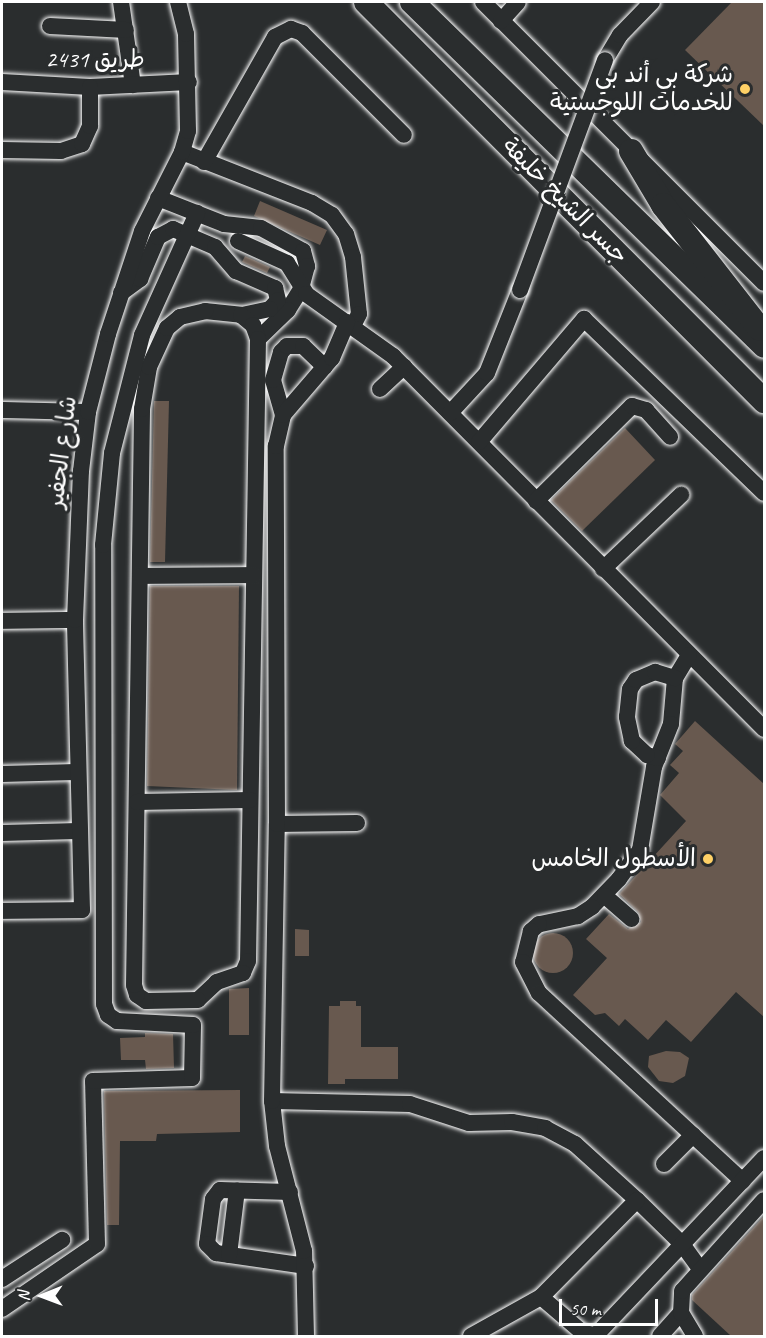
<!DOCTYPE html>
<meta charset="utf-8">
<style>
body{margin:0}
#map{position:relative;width:766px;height:1338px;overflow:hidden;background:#2a2d2e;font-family:Caveat,"Playpen Sans Arabic",sans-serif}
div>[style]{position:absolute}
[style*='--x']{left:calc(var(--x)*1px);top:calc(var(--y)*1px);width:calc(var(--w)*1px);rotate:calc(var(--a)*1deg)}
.building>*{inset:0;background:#68594f}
.round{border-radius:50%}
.roads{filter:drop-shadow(0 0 2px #fff) drop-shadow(0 0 2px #fff)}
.minor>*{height:16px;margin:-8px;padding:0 8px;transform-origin:8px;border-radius:8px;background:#2a2d2e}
.highway>*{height:24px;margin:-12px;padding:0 12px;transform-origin:12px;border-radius:12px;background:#2a2d2e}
.bridges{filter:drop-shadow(0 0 2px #fff) drop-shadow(0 0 2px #fff)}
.minor-bridge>*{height:16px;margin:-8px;padding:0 8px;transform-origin:8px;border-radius:8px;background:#2a2d2e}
.dots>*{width:16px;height:16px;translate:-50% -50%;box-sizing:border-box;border:3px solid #2a2d2e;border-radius:50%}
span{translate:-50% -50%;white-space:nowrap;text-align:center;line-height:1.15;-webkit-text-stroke:6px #2a2d2e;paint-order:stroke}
.street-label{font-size:24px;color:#fff}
.poi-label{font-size:24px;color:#fff}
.right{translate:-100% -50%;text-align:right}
.frame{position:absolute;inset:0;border:3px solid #fff;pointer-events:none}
.north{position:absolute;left:12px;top:1266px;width:60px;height:60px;-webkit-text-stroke:4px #2a2d2e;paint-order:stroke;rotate:269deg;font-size:16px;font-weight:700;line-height:24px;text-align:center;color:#fff}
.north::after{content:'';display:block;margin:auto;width:21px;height:27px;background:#fff;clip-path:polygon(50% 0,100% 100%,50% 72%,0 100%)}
.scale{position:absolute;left:559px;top:1299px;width:99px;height:27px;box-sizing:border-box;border:3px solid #fff;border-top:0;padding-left:8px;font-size:18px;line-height:21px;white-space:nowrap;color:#fff;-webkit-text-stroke:4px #2a2d2e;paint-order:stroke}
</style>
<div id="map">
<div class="building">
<div style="clip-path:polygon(732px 2px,765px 2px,765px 127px,685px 50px)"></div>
<div style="clip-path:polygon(260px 201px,327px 230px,320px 245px,254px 216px)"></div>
<div style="clip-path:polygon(245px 256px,270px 267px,267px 273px,242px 262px)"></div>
<div style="clip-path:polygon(154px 401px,169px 401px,165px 562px,150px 562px)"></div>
<div style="clip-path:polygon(625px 428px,655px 460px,582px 531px,551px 500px)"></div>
<div style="clip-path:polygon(150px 586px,239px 586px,237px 790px,147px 786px)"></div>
<div style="clip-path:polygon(695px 721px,765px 785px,765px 1018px,736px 992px,691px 1042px,666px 1020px,648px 1040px,625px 1019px,619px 1026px,605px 1013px,595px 1015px,573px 995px,607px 958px,586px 939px,609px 914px,628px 929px,641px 922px,638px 912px,619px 894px,686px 821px,660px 795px,679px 773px,670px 765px,683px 751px,675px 744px)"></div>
<div style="clip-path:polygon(295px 929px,309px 930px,309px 956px,295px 956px)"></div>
<div class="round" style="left:533px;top:933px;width:40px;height:40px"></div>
<div style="clip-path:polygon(249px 988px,249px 1035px,229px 1035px,229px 989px)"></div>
<div style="clip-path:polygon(340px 1001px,356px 1001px,356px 1006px,361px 1006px,361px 1047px,398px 1047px,398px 1079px,345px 1079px,345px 1084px,328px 1084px,329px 1006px,340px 1006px)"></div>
<div style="clip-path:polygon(145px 1033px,173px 1034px,174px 1068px,146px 1069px,145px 1060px,121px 1060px,120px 1038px,145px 1037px)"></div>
<div style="clip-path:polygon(666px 1051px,680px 1052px,689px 1058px,685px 1076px,673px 1083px,659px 1081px,648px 1067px,649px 1056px)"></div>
<div style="clip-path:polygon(240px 1090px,240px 1132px,157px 1134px,156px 1141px,120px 1141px,119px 1225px,107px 1225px,104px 1091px)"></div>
<div style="clip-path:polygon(765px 1215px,765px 1336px,731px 1336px,692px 1300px,692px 1295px)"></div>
</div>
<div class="roads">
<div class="minor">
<div style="--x:121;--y:2;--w:84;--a:81.8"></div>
<div style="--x:483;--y:2;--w:397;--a:45"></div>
<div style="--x:501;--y:21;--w:25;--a:-48"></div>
<div style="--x:50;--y:26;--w:76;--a:3"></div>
<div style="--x:605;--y:60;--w:29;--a:-59"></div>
<div style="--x:620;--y:35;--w:46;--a:-45.9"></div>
<div style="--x:2;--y:82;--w:88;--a:3.3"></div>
<div style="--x:90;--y:87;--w:99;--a:-2.9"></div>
<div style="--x:2;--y:150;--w:59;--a:1"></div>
<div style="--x:61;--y:151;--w:22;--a:-18"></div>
<div style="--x:82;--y:144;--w:20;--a:-66"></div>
<div style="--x:90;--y:126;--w:39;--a:-90"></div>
<div style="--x:182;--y:152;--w:140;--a:21.4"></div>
<div style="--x:312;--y:203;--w:23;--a:31"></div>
<div style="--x:332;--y:215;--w:24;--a:54"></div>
<div style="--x:346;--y:234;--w:24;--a:73"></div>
<div style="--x:353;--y:257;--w:57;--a:84"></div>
<div style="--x:359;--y:314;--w:13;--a:117"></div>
<div style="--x:204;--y:162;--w:144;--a:-60.4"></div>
<div style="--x:275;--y:37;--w:18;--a:-27"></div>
<div style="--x:291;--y:29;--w:12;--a:20"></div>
<div style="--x:302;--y:33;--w:144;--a:45"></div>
<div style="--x:158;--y:198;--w:71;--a:21.5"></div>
<div style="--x:224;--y:224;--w:37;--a:6"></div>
<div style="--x:261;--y:228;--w:48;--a:28.7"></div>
<div style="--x:303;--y:251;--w:16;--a:75"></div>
<div style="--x:307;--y:266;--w:24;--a:105"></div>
<div style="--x:301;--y:289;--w:25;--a:122"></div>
<div style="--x:288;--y:310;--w:42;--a:136"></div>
<div style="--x:238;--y:241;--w:54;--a:24.2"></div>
<div style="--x:287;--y:263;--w:36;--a:58"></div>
<div style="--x:306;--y:294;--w:107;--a:35.5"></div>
<div style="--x:393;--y:356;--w:526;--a:45.15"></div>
<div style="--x:121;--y:293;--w:24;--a:-36"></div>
<div style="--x:140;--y:279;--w:46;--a:-66.8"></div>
<div style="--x:158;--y:237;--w:17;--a:-28"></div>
<div style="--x:173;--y:229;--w:46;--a:23.2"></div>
<div style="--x:215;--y:247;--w:32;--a:49"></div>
<div style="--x:236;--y:271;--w:43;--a:23.6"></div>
<div style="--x:275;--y:288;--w:12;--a:76"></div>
<div style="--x:278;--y:300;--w:12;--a:132"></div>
<div style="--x:270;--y:309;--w:30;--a:168"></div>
<div style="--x:205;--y:311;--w:36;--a:6"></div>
<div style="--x:241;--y:315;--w:16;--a:40"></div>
<div style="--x:253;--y:325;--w:15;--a:70"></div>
<div style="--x:258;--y:339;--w:622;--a:90.92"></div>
<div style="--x:248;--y:961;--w:13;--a:113"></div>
<div style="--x:243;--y:973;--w:28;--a:161"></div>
<div style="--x:217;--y:982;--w:26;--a:137"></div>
<div style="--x:198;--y:1000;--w:52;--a:178.9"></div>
<div style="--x:146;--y:1001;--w:11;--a:-146"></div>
<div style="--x:137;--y:995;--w:10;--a:-107"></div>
<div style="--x:134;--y:985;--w:576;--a:-89.2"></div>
<div style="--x:142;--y:409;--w:43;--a:-80.5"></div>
<div style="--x:149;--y:367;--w:43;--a:-65.2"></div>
<div style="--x:167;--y:328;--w:17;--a:-40"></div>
<div style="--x:180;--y:317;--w:26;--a:-13"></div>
<div style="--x:380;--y:389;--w:33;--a:-43"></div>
<div style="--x:2;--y:410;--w:86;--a:1.3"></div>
<div style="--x:450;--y:413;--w:54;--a:-47.2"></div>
<div style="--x:487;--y:373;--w:89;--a:-68.3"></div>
<div style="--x:283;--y:415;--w:36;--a:-106"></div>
<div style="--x:273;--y:380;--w:29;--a:-74"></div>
<div style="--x:281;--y:352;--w:8;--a:-45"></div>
<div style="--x:287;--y:346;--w:16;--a:0"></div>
<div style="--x:303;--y:346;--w:30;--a:44"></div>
<div style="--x:479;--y:442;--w:162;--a:-49.5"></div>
<div style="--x:584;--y:319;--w:250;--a:44"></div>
<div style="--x:536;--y:501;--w:135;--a:-44.7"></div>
<div style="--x:632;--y:406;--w:15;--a:16"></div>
<div style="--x:646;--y:410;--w:36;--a:48"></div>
<div style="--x:603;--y:569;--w:108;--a:-43.5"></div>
<div style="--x:140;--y:576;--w:114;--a:-0.5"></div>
<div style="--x:2;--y:621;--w:73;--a:-0.8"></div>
<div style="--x:689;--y:655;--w:27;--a:121"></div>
<div style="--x:675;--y:678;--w:46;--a:95"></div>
<div style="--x:671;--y:724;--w:46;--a:111.6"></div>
<div style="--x:654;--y:767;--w:84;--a:99.6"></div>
<div style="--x:640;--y:850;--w:36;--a:126"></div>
<div style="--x:619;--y:879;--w:39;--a:134"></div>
<div style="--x:592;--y:907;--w:17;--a:147"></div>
<div style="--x:578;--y:916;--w:40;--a:168"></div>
<div style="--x:539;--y:924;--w:11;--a:139"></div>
<div style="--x:531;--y:931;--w:32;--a:104"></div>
<div style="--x:523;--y:962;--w:35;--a:63"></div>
<div style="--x:539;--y:993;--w:277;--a:42.7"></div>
<div style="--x:658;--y:758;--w:11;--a:-165"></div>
<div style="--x:647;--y:755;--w:21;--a:-137"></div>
<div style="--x:632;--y:741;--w:25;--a:-102"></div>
<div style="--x:627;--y:717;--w:28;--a:-84"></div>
<div style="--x:630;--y:689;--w:11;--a:-56"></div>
<div style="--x:636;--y:680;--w:21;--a:-23"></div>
<div style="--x:655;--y:672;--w:21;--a:17"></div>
<div style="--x:2;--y:774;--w:74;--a:-1.5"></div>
<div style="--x:137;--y:802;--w:113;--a:-1"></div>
<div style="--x:277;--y:824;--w:80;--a:-0.7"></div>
<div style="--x:2;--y:833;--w:76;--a:-1.5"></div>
<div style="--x:605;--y:896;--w:35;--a:41"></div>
<div style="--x:2;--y:911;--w:80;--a:-0.7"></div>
<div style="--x:82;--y:910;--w:290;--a:-91.4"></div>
<div style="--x:75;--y:620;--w:149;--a:-87.7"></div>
<div style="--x:81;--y:471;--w:59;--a:-83.2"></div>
<div style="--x:88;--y:412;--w:81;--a:-75.6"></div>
<div style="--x:108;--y:334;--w:108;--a:-71.7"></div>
<div style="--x:142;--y:231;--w:89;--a:-63.1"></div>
<div style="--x:182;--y:152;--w:22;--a:-74"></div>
<div style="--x:188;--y:131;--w:97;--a:-91.2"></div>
<div style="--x:186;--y:34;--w:33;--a:-104"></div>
<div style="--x:272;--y:1101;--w:138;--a:1.2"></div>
<div style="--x:410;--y:1104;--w:62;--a:17.9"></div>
<div style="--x:469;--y:1123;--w:43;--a:-1.3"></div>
<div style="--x:512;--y:1122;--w:34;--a:10"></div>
<div style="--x:545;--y:1128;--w:34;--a:28"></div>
<div style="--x:575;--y:1144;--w:84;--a:42.1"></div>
<div style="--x:637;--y:1200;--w:63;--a:44.4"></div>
<div style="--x:682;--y:1244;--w:31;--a:54"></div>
<div style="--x:664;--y:1164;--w:41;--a:-45"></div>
<div style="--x:290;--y:1192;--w:70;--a:-178.4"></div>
<div style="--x:220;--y:1190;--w:11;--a:128"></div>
<div style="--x:213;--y:1199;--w:45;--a:97.6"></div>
<div style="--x:207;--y:1244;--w:13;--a:45"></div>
<div style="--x:216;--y:1253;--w:91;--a:8.2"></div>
<div style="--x:229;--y:1255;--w:65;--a:-83"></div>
<div style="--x:2;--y:1279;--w:72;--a:-33"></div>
<div style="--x:541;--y:1297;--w:55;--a:40.6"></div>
<div style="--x:583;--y:1333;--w:13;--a:9"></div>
<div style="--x:596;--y:1335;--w:244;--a:-46.5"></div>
<div style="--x:2;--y:1309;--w:115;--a:-34.4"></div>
<div style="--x:97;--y:1244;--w:163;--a:-91.4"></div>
<div style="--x:93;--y:1081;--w:99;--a:-1.7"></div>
<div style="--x:192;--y:1078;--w:53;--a:-88.9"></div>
<div style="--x:193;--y:1025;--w:76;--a:-177"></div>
<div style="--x:117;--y:1021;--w:11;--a:-146"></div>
<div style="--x:108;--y:1015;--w:12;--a:-110"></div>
<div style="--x:104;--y:1004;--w:459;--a:-90.1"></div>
<div style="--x:103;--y:545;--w:92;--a:-84.4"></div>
<div style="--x:112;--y:453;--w:122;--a:-75.7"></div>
<div style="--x:142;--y:335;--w:134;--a:-65.7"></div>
<div style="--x:306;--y:1336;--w:85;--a:-91.3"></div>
<div style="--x:304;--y:1251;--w:108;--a:-104.4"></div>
<div style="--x:277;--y:1146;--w:45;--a:-96.3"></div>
<div style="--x:272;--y:1101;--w:277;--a:-89"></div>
<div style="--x:277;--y:824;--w:378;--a:-90.2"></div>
<div style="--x:276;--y:446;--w:32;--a:-77"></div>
<div style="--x:283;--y:415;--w:75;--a:-49.3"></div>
<div style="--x:332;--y:358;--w:39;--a:-67"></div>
<div style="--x:471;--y:1336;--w:80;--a:-29.1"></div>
<div style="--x:541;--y:1297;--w:136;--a:-45.3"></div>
<div style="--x:660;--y:1336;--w:31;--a:-48"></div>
<div style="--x:695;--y:1336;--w:27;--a:-121"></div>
<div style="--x:681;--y:1313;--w:22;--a:-87"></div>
<div style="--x:682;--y:1291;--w:122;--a:-48"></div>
</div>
<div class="highway">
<div style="--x:366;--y:2;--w:564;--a:45.07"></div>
<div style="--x:412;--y:2;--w:492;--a:44.3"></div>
<div style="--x:631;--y:151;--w:63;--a:59.3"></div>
<div style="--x:663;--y:205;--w:157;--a:52"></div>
</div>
</div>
<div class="bridges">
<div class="minor-bridge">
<div style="--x:520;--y:290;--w:245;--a:-69.7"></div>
</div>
</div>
<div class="dots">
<div style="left:745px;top:89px;background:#ffd166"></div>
<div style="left:708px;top:859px;background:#ffd166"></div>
</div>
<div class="street-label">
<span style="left:95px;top:60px">طريق 2431</span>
<span style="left:565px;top:201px;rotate:45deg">جسر الشيخ خليفة</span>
<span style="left:62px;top:452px;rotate:-83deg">شارع الجفير</span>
</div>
<div class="poi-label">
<span class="right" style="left:733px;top:89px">شركة بي أند بي<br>للخدمات اللوجستية</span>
<span class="right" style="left:696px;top:859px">الأسطول الخامس</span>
</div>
<div class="frame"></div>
<div class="north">N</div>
<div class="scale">50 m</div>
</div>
